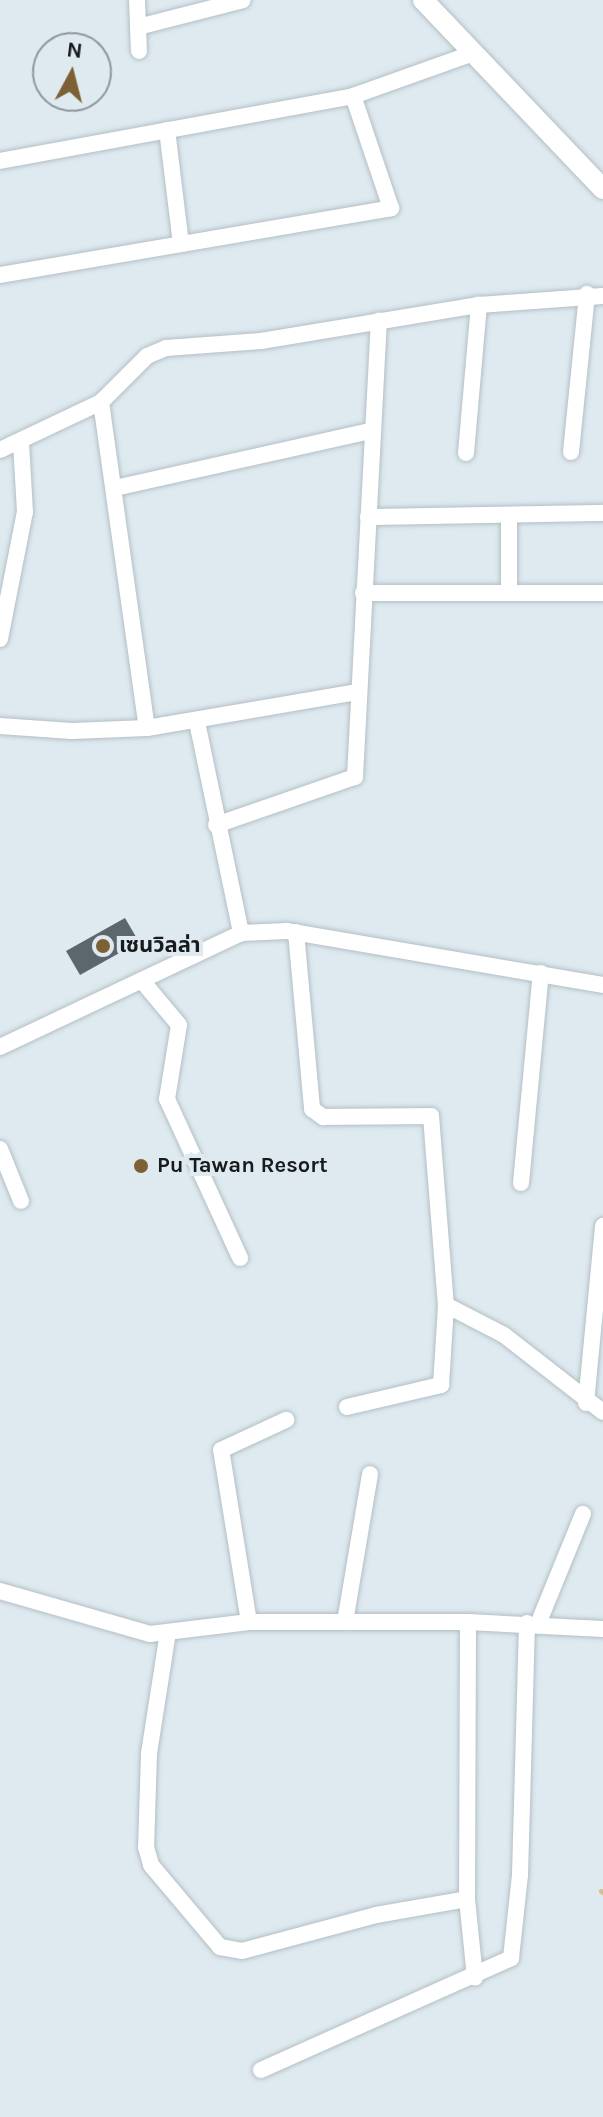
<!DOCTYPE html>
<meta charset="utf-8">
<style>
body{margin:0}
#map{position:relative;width:603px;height:2117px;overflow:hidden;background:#deeaf0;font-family:Karla,"Noto Sans Thai",sans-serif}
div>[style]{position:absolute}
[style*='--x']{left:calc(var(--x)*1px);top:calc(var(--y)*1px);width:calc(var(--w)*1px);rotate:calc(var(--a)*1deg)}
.stream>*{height:5px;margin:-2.5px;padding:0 2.5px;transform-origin:2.5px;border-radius:2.5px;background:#dcbb88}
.building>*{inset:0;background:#5c676d}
.roads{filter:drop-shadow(0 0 2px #b3bfc5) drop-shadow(0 0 2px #b3bfc5)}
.minor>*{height:16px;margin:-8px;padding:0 8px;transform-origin:8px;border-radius:8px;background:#fff}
.major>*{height:20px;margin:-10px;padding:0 10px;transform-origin:10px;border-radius:10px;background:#fff}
.dots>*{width:22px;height:22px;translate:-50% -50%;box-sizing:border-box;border:4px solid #deeaf0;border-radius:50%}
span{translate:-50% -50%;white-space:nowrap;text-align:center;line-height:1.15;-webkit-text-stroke:8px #deeaf0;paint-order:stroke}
.poi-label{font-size:22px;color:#171b1d;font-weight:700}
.left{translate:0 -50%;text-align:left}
.north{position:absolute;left:32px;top:32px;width:80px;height:80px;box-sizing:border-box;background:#deeaf0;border:2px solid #8e979c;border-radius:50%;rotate:7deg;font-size:22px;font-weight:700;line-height:32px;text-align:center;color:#171b1d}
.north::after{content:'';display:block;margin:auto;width:28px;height:36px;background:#7d6134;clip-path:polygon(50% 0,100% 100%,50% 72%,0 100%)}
</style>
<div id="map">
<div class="stream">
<div style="--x:601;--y:1891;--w:2;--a:27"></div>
</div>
<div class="building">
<div style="clip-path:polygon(125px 918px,139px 942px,80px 975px,66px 951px)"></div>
</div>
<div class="roads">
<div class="minor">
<div style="--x:137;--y:0;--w:51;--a:87.8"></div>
<div style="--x:138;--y:27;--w:108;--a:-14.4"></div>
<div style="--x:167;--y:130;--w:115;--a:83"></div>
<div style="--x:0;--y:161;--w:359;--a:-10.4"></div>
<div style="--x:353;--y:96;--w:128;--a:-19.6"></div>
<div style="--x:0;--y:275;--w:397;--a:-9.7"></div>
<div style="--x:391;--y:208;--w:118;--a:-108.7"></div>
<div style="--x:101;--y:402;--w:329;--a:82"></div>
<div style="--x:0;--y:450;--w:112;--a:-25.4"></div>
<div style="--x:101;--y:402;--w:65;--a:-45"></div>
<div style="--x:147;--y:356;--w:21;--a:-23"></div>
<div style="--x:166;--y:348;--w:95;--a:-4.2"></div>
<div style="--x:261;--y:341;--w:221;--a:-9.4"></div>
<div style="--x:479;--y:305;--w:124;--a:-4.2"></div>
<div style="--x:571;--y:452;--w:159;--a:-84.2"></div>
<div style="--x:466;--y:453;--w:149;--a:-85"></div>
<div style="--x:115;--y:488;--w:262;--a:-12.6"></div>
<div style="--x:368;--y:517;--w:235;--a:-1"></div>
<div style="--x:509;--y:592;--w:76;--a:-90"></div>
<div style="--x:363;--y:593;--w:240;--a:0"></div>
<div style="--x:0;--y:639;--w:129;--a:-78.9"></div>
<div style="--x:25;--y:512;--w:70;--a:-93.3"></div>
<div style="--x:197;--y:722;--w:216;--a:78.2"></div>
<div style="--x:0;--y:726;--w:72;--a:4"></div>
<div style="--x:72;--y:731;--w:75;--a:-2.3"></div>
<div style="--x:147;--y:728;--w:214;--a:-9.7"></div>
<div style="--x:216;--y:825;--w:147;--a:-19.1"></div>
<div style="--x:355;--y:777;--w:457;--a:-87"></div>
<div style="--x:296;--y:932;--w:178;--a:84.8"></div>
<div style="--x:312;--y:1109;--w:14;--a:36"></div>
<div style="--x:323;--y:1117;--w:108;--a:-0.5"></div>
<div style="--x:431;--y:1116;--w:190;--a:85.5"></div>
<div style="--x:446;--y:1305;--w:65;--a:27.3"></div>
<div style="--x:504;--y:1335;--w:125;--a:37.9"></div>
<div style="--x:143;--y:982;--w:56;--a:50.1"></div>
<div style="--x:179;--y:1025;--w:75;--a:99.2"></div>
<div style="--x:167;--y:1099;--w:175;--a:65.3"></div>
<div style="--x:0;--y:1047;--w:267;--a:-25.3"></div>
<div style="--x:241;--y:933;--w:46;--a:-2.5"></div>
<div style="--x:287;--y:931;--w:321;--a:9.7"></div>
<div style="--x:0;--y:1149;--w:56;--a:68"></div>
<div style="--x:521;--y:1183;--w:211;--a:-84.6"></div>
<div style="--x:586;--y:1403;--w:178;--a:-84.5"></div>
<div style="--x:347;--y:1407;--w:97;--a:-13.2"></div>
<div style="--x:441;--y:1385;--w:80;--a:-86.4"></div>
<div style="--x:0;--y:1591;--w:156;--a:16"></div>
<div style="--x:150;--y:1634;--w:100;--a:-6.9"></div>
<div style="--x:249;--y:1622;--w:219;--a:0"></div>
<div style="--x:468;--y:1622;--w:135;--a:3"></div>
<div style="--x:249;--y:1622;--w:174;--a:-99.2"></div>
<div style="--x:221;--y:1450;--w:72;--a:-24.8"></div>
<div style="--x:345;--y:1622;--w:150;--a:-80.4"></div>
<div style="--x:468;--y:1622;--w:277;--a:90.2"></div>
<div style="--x:467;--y:1899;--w:79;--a:84.2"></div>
<div style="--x:538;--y:1624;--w:119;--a:-67.8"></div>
<div style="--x:168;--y:1632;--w:123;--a:98.9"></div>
<div style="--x:149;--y:1754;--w:93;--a:91.8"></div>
<div style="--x:146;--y:1847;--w:19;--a:74"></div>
<div style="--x:151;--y:1865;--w:107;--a:49.9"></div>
<div style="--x:220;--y:1947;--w:22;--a:10"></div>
<div style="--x:242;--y:1951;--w:139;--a:-15"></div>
<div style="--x:376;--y:1915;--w:92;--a:-10"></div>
<div style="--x:261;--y:2070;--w:274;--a:-24.1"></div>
<div style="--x:511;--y:1958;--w:83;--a:-83.8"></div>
<div style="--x:520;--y:1875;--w:252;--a:-88.4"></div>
</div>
<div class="major">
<div style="--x:423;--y:0;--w:261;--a:46.4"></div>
</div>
</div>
<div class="dots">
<div style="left:103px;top:946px;background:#7d6134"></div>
<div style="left:141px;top:1166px;background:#7d6134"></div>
</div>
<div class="poi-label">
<span class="left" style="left:119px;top:946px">เซนวิลล่า</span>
<span class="left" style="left:157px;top:1166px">Pu Tawan Resort</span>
</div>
<div class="north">N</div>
</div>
